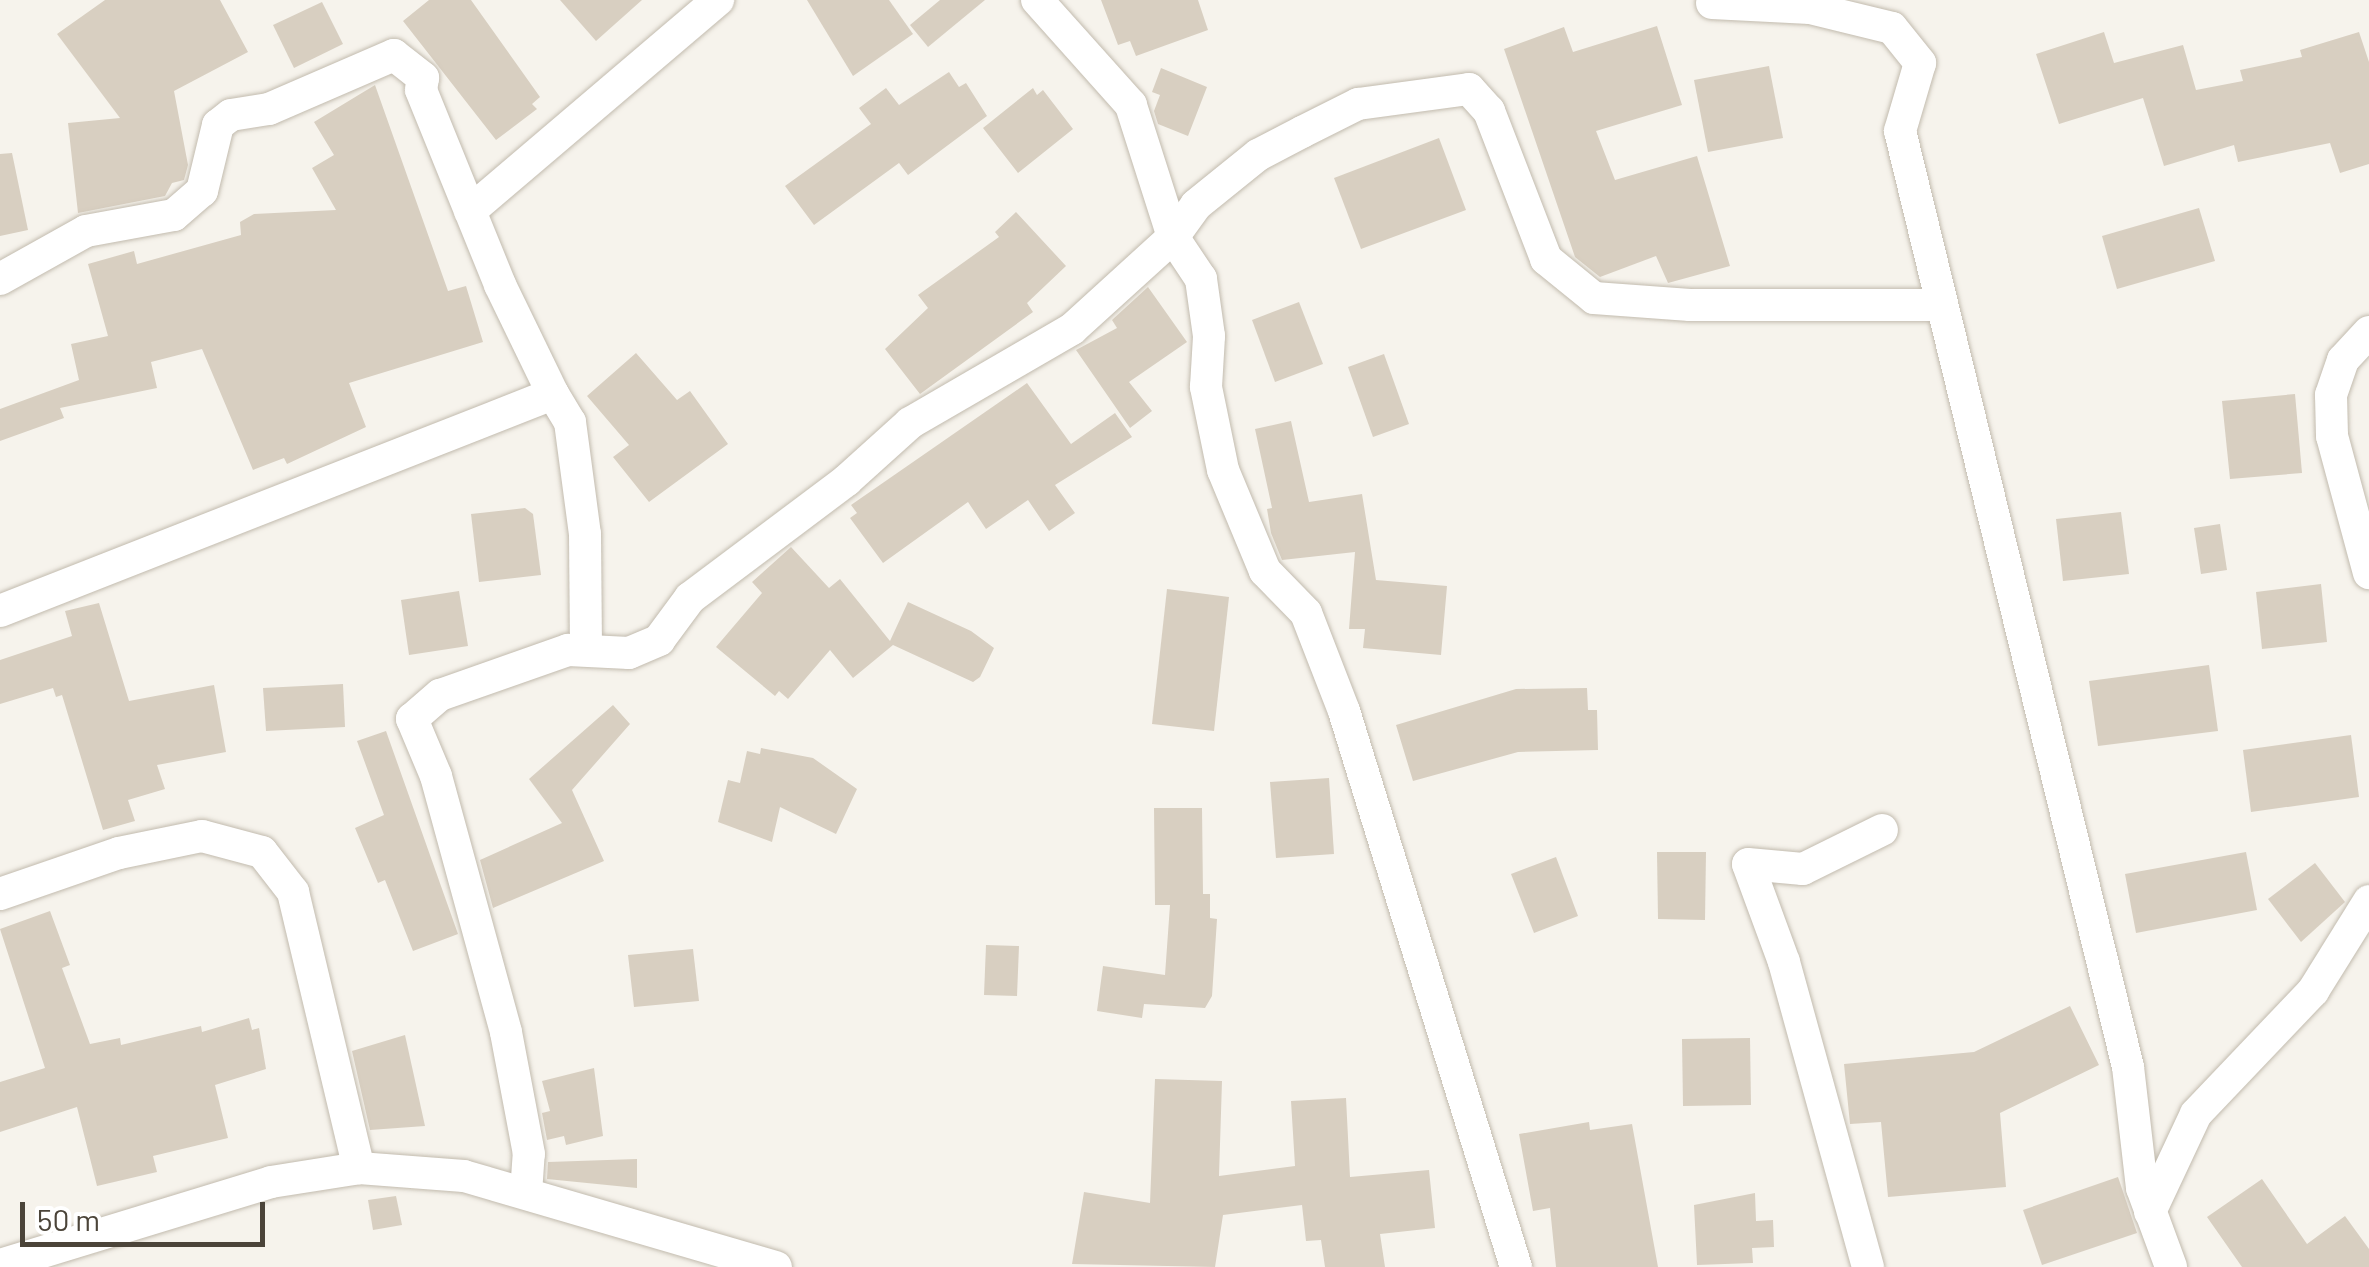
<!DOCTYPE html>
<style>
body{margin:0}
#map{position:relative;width:2369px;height:1267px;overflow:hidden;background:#f6f3ec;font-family:Barlow,sans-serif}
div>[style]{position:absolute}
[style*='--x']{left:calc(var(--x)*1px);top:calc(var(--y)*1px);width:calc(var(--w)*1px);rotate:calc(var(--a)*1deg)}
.building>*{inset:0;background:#d8cfc1}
.roads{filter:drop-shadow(0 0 2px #c2bbae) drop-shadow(0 0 2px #c2bbae)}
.minor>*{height:32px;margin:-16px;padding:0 16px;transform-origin:16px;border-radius:16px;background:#fff}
span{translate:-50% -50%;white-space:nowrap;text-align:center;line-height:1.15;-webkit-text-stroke:8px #fff;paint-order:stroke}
.scale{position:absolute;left:20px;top:1202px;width:245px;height:45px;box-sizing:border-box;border:5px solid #4b4439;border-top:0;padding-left:12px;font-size:30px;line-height:35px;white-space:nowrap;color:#4b4439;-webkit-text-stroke:8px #fff;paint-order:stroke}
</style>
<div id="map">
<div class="building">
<div style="clip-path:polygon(105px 0,220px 0,248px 52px,174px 91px,188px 165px,184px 180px,172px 183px,165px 196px,78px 213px,68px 123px,120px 118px,57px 34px)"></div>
<div style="clip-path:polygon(429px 0,471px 0,540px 97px,532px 104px,537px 109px,496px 140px,403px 21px)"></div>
<div style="clip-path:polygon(560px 0,642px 0,596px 41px)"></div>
<div style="clip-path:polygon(807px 0,889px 0,913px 34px,853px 76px)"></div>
<div style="clip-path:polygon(940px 0,985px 0,928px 47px,910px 25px)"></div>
<div style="clip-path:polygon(1101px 0,1198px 0,1208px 30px,1136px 56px,1130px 41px,1118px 45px)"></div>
<div style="clip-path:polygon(322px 2px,343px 44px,294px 68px,273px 25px)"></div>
<div style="clip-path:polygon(1657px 26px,1682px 105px,1596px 131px,1615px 180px,1697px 156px,1730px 266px,1668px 283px,1656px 256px,1600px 277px,1575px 257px,1504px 49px,1564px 27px,1573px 52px)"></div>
<div style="clip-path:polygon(2104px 32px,2114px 63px,2183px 45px,2196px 90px,2243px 81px,2240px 70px,2302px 57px,2300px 50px,2359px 32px,2369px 62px,2369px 164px,2340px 173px,2330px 143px,2238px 162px,2234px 145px,2164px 166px,2143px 98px,2059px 124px,2036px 54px)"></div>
<div style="clip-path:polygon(1769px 66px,1783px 138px,1708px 152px,1694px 80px)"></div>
<div style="clip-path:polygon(1161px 68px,1207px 87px,1188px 136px,1158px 124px,1154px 111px,1160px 95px,1152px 92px)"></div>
<div style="clip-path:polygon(949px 72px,959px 87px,966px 83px,987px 116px,908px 175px,899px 163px,814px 225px,785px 186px,871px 124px,859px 108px,886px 88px,899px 105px)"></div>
<div style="clip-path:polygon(375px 85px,448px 291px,466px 286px,483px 342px,349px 383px,366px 427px,287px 464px,284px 458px,253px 470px,202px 349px,151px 362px,157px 388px,60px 408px,64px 418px,0 441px,0 409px,79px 380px,71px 344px,108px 336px,88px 264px,134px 251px,137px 264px,241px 235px,240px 222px,254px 214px,336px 210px,312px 168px,334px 155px,314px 122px)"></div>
<div style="clip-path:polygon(1033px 88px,1037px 95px,1043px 90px,1073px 129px,1018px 173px,983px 128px)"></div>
<div style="clip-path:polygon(1439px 138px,1466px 210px,1361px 249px,1334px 178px)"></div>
<div style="clip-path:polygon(12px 153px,28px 230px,0 236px,0 154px)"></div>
<div style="clip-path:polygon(2199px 208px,2215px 261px,2117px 289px,2102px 236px)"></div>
<div style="clip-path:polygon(1016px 212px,1066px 266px,1027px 303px,1033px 312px,920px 394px,885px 349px,928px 308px,918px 295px,999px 237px,995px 232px)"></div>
<div style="clip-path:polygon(1148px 287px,1187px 342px,1129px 382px,1152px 411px,1130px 428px,1076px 350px,1117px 328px,1112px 320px)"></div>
<div style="clip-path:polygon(1299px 302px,1323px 364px,1275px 382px,1252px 320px)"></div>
<div style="clip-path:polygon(636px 353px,677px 400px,690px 391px,728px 444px,649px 502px,613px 457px,629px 445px,587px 396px)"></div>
<div style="clip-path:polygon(1384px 354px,1409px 424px,1373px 437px,1348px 367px)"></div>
<div style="clip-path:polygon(1027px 383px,1071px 444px,1115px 413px,1132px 437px,1055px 485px,1075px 513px,1049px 531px,1028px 500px,986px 529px,968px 502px,883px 563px,850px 518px,857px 513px,851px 505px)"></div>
<div style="clip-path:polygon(2295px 394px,2302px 473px,2230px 479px,2222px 401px)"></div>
<div style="clip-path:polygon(1291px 421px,1309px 502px,1362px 494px,1376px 580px,1447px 586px,1441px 655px,1363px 648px,1365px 629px,1349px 629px,1355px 552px,1282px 560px,1271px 533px,1267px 509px,1272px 508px,1255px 429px)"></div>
<div style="clip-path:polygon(525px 508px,533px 514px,541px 575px,479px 582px,471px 514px)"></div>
<div style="clip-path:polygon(2121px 512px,2129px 574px,2063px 581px,2056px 519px)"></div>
<div style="clip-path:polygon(2220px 524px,2227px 570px,2201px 574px,2194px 528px)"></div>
<div style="clip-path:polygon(791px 547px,829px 588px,840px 579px,890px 641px,908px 602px,971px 631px,994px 648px,980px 677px,973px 682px,893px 645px,853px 678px,830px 650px,788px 699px,779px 691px,775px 696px,716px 647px,762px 593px,752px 582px)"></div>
<div style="clip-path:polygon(2321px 584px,2327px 642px,2262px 649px,2256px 592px)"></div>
<div style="clip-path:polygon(1167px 589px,1229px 597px,1214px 731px,1152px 724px)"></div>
<div style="clip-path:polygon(459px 591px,468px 646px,409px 655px,401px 600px)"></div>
<div style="clip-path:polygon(99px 603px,129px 701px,214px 685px,226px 752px,157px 765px,165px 789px,128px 800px,135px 821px,103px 830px,62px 695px,56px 697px,53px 688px,0 704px,0 660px,72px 636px,65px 611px)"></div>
<div style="clip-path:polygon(2209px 665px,2218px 731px,2098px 746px,2089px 681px)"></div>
<div style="clip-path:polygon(343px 684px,345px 727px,266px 731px,263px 688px)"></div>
<div style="clip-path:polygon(1587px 688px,1588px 710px,1597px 710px,1598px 750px,1518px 752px,1413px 781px,1396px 725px,1516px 689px)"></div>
<div style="clip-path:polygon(613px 705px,630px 724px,572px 790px,604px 861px,493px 908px,480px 860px,562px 823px,529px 779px)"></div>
<div style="clip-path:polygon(386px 731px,458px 934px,413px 951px,385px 880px,378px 883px,355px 828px,384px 815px,357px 741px)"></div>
<div style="clip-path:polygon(2351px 735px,2359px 797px,2251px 812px,2243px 750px)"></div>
<div style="clip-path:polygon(761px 748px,813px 758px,857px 789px,836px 834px,780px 807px,772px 842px,718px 822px,728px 780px,740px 783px,747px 751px,760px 754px)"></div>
<div style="clip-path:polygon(1329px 778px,1334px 854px,1276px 858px,1270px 782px)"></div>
<div style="clip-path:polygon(1154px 808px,1202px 808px,1203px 894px,1210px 894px,1210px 918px,1217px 919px,1212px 996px,1205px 1008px,1144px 1004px,1142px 1018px,1097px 1011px,1103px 966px,1165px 975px,1170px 905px,1155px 905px)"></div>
<div style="clip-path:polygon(1657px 852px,1706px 852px,1705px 920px,1658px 919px)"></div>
<div style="clip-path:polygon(2246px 852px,2257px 910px,2136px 933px,2125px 874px)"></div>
<div style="clip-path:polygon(1556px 857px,1578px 916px,1534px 933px,1511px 874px)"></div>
<div style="clip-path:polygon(2315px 863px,2345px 902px,2301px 942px,2268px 899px)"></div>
<div style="clip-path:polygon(50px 911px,70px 965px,62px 968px,90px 1044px,120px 1038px,121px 1045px,201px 1026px,202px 1032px,249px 1018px,252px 1030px,259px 1028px,266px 1069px,215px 1085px,228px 1138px,153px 1156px,157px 1172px,97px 1186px,77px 1107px,0 1132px,0 1082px,45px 1068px,0 929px)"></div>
<div style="clip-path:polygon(986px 945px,1019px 946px,1017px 996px,984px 995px)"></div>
<div style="clip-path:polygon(693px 949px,699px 1001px,634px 1007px,628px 955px)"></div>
<div style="clip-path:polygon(2070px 1006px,2099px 1065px,2000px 1113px,2006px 1187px,1888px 1197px,1881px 1122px,1850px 1124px,1844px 1064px,1974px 1052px)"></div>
<div style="clip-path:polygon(405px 1035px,425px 1126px,370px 1130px,352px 1051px)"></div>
<div style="clip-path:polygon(1750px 1038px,1751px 1105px,1683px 1106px,1682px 1039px)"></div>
<div style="clip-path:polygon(594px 1068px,603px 1136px,566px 1145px,564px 1136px,547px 1140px,542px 1113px,550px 1111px,542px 1081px)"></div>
<div style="clip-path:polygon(1155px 1079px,1222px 1081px,1219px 1176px,1295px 1166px,1291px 1101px,1346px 1098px,1350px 1177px,1429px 1170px,1435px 1228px,1380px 1234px,1385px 1267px,1325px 1267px,1321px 1240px,1306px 1241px,1302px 1205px,1223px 1215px,1215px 1267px,1072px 1264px,1084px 1192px,1150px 1203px)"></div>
<div style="clip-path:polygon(1589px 1122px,1590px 1130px,1632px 1124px,1658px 1267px,1556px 1267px,1550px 1208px,1533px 1211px,1519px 1134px)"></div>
<div style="clip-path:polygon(637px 1159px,637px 1188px,547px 1179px,548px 1162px)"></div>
<div style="clip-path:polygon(2118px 1177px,2137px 1233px,2042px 1265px,2023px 1210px)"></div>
<div style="clip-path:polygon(2262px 1179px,2307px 1244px,2345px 1216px,2369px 1249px,2369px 1267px,2242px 1267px,2207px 1217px)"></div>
<div style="clip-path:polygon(1755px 1193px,1756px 1221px,1773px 1220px,1774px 1247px,1752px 1248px,1753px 1263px,1697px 1265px,1694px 1205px)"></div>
<div style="clip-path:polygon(396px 1196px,402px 1225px,373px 1230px,368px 1200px)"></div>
</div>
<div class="roads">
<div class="minor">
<div style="--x:1712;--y:3;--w:98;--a:2.9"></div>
<div style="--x:1810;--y:8;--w:84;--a:13.7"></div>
<div style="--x:1892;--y:28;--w:45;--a:51.3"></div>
<div style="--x:1920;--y:63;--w:71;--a:106.4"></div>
<div style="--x:1900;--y:131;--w:963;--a:76.31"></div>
<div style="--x:2128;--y:1067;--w:122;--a:83.4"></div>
<div style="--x:2142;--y:1188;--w:84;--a:69.8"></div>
<div style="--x:470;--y:211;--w:326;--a:-40.4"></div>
<div style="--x:0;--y:279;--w:98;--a:-29.2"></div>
<div style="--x:86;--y:231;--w:89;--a:-10.3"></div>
<div style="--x:174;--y:215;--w:37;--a:-41"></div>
<div style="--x:202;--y:191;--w:68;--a:-76.4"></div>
<div style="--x:218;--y:125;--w:16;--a:-38"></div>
<div style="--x:231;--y:115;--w:38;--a:-9"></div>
<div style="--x:269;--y:109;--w:136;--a:-23.4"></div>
<div style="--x:394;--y:55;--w:37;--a:38"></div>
<div style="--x:423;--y:78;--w:12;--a:99"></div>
<div style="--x:421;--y:90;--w:210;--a:67.9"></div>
<div style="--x:500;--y:285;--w:121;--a:64.1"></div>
<div style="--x:2369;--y:332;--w:38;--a:133"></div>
<div style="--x:2343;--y:360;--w:37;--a:109"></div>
<div style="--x:2331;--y:395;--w:41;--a:88.6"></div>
<div style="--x:2332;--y:436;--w:142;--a:74.9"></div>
<div style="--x:0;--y:611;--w:594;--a:-21.43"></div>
<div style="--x:553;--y:394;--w:33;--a:59"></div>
<div style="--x:570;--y:422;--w:113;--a:82.4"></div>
<div style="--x:585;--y:534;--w:116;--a:89.5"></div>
<div style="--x:0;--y:894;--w:126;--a:-19"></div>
<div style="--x:119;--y:853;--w:85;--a:-11.6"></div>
<div style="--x:202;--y:836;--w:62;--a:14.9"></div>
<div style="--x:262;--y:852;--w:51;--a:52.2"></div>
<div style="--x:293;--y:892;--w:284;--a:76.6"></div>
<div style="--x:526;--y:1193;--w:39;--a:-86"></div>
<div style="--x:529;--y:1154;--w:124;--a:-100.7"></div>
<div style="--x:506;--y:1032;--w:265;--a:-105.3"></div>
<div style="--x:436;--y:776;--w:62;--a:-112.8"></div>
<div style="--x:412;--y:719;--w:37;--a:-41"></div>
<div style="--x:440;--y:695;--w:136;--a:-19.4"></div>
<div style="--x:568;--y:650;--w:61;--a:2.8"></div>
<div style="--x:629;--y:653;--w:33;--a:-23"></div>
<div style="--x:659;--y:640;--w:52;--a:-53.6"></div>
<div style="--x:690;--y:598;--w:196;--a:-36.9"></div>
<div style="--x:847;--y:480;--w:85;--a:-42.1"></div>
<div style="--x:910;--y:423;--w:187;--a:-30.1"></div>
<div style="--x:1072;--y:329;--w:137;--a:-42.3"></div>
<div style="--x:1173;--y:237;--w:139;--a:-107.7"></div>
<div style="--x:1131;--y:105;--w:141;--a:-131.8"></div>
<div style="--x:2150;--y:1212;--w:108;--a:-64.9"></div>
<div style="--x:2196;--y:1114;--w:170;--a:-46.4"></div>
<div style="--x:2313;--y:991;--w:106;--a:-58.1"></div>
<div style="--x:0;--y:1265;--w:283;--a:-17"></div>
<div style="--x:271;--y:1182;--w:89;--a:-9"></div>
<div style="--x:359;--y:1168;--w:105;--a:4.4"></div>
<div style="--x:464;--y:1176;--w:325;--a:16.3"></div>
<div style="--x:1516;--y:1267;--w:582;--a:-107.19"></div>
<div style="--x:1344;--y:711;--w:105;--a:-111.2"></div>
<div style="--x:1306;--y:613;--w:59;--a:-134.3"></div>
<div style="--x:1265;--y:571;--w:109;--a:-112.6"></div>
<div style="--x:1223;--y:470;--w:85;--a:-101.6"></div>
<div style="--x:1206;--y:387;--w:51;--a:-86.6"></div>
<div style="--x:1209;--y:336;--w:58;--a:-98"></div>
<div style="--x:1201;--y:279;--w:50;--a:-123.7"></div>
<div style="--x:1173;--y:237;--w:39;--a:-54"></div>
<div style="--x:1196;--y:205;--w:80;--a:-38.9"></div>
<div style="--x:1258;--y:155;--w:50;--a:-27.6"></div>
<div style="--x:1302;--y:132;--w:63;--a:-26.6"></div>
<div style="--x:1358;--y:104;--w:112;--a:-7.7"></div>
<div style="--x:1469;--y:89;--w:30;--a:48"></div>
<div style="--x:1489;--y:111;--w:159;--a:68.9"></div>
<div style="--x:1546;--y:259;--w:62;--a:39.1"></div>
<div style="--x:1594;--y:298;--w:96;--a:4.2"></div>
<div style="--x:1690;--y:305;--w:251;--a:0"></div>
<div style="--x:1868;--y:1267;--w:316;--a:-105.4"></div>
<div style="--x:1784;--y:962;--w:104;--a:-110.2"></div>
<div style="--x:1748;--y:864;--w:55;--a:5.2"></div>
<div style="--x:1803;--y:869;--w:88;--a:-26.3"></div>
</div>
</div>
<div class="scale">50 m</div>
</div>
